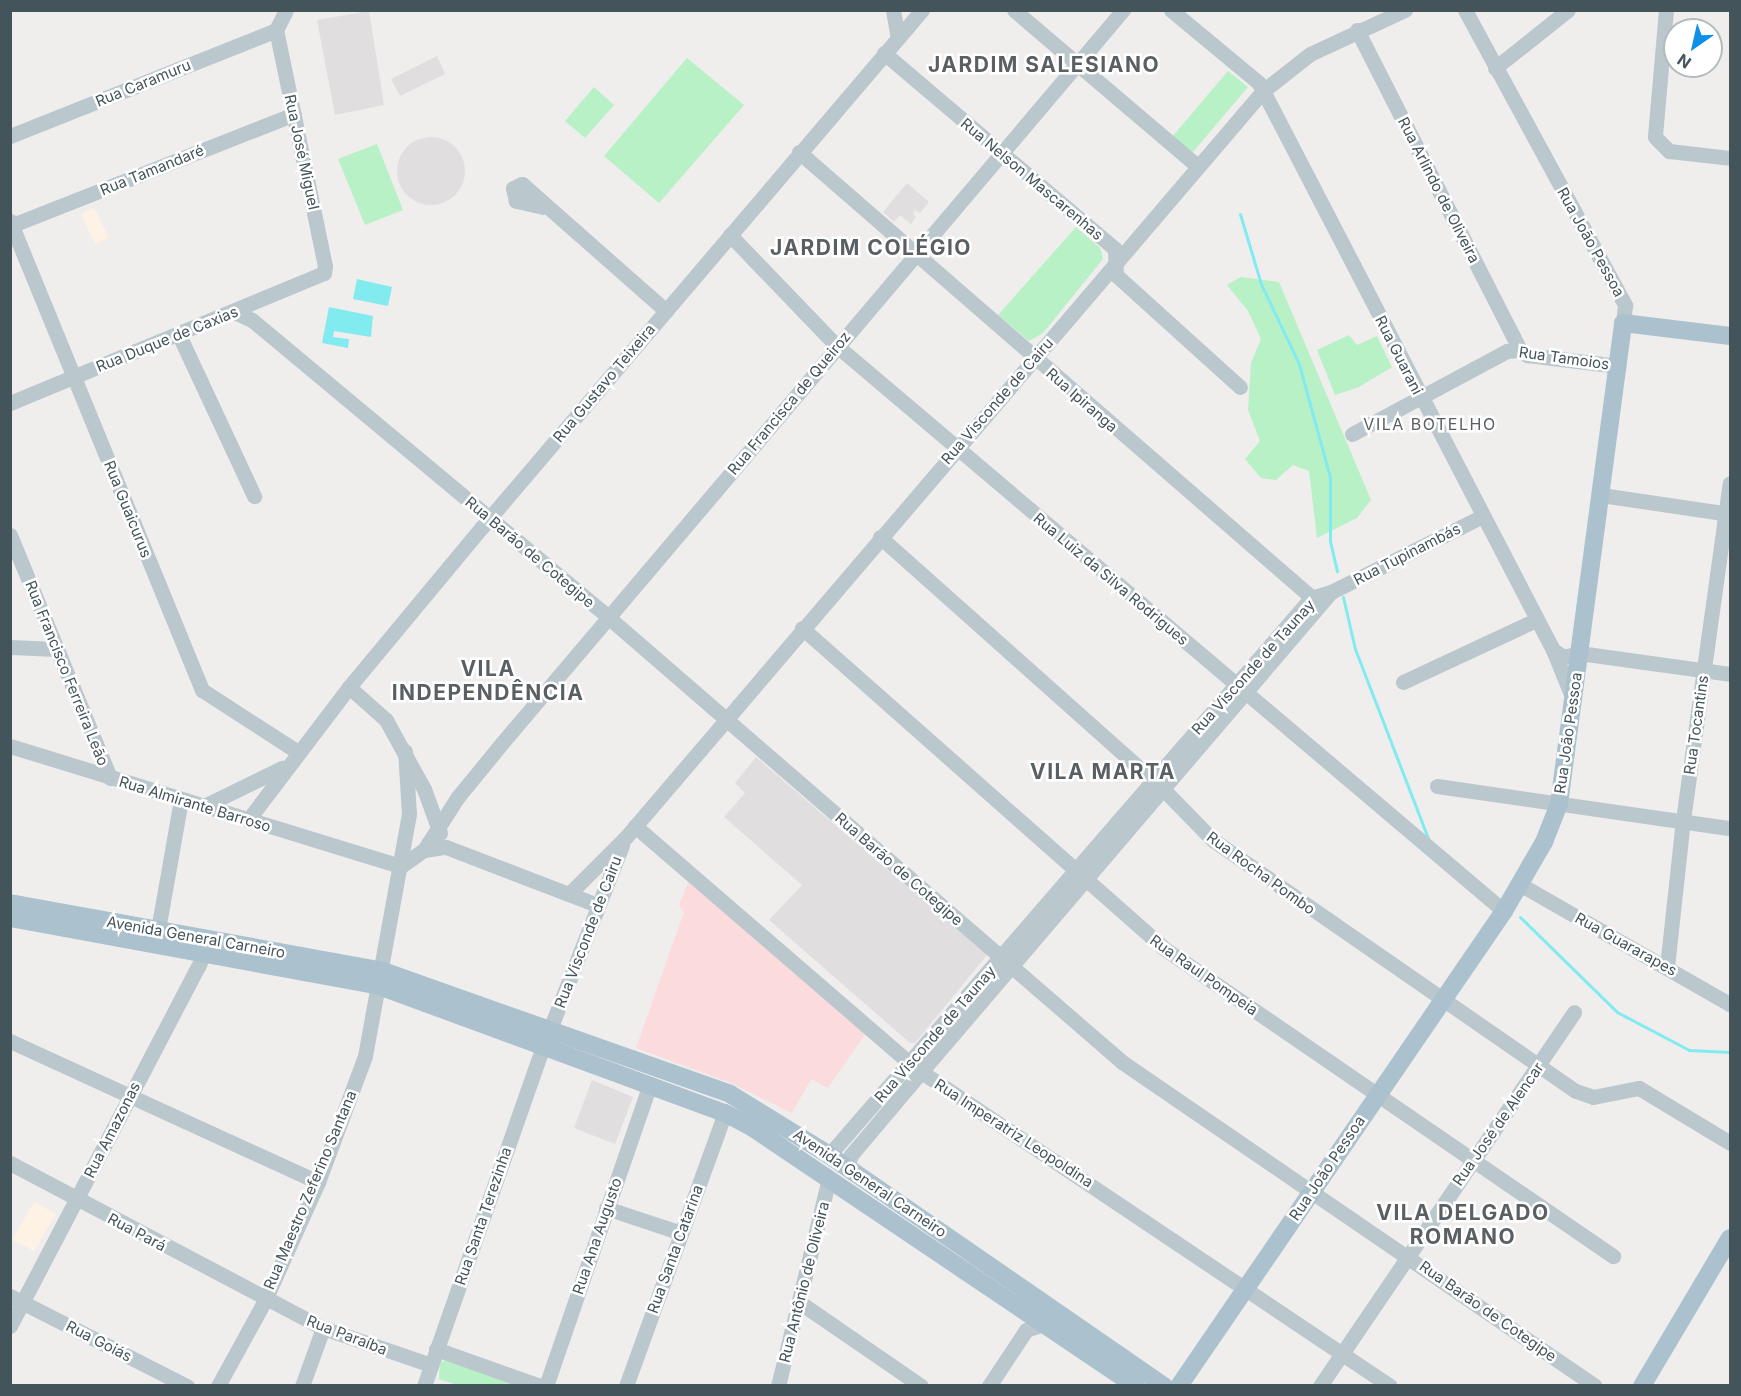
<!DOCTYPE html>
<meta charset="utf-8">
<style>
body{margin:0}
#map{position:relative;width:1741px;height:1396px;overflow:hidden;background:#f0eded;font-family:Inter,sans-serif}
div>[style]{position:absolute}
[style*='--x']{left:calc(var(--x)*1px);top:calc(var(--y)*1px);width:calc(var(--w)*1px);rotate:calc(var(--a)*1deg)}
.commercial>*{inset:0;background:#fdf2e4}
.education>*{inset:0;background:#e1dedf}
.round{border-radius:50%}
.medical>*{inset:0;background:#fcdbdd}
.green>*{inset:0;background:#b8f1c5}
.water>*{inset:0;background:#82ebf0}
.stream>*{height:3px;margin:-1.5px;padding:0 1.5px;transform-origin:1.5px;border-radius:1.5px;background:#82ebf0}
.minor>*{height:15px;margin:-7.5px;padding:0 7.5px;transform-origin:7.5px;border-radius:7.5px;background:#bac8cd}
.major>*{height:18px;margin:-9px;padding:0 9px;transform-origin:9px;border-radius:9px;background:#abc2ce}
span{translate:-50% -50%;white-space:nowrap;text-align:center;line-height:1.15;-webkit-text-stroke:5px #fff;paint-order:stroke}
.street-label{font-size:15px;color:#44545b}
.neighbourhood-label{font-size:16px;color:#595f62;letter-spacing:1.5px}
.district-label{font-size:21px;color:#595f62;font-weight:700;letter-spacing:1.5px}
.frame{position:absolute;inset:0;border:12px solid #44545b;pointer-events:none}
.north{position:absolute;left:1663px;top:18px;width:60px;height:60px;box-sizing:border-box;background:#fff;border:2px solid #b4bbbd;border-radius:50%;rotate:214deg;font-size:16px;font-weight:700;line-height:24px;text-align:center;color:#44545b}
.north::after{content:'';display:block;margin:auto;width:21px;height:27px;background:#0f90e8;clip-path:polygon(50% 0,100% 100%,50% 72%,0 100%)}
</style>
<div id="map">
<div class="commercial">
<div style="clip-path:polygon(94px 208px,109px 238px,95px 244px,81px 214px)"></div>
<div style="clip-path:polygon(34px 1202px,56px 1214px,34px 1251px,12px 1240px)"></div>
</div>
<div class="education">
<div style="clip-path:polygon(369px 11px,384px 105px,335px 115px,317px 20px)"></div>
<div style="clip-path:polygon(437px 56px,445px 74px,400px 96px,391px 79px)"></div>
<div class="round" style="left:397px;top:137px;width:68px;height:68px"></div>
<div style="clip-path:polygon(907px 183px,929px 202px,920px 213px,915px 210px,913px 214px,916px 217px,911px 224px,900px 215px,894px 222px,883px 212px)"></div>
<div style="clip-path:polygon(756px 757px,987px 955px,915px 1043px,910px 1043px,769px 920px,802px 885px,724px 817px,745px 793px,735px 783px)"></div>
<div style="clip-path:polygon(592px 1080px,633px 1097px,615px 1144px,574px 1128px)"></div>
</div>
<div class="medical">
<div style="clip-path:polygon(690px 878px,866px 1033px,828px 1088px,811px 1079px,792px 1113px,731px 1083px,636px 1048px,684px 912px,679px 905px)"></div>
</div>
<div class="green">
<div style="clip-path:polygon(687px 58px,744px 105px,659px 203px,604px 156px)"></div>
<div style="clip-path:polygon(1228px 71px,1248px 87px,1193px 152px,1172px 137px)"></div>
<div style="clip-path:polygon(594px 87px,614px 105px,585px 138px,565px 121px)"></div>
<div style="clip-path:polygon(377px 144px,403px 210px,365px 225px,338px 159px)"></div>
<div style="clip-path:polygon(1076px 227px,1100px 248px,1103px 259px,1043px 333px,1029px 341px,998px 315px)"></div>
<div style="clip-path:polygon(1241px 277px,1279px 282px,1371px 500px,1357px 518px,1317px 538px,1309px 471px,1293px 465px,1276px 480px,1261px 478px,1245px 459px,1260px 441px,1248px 410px,1251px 363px,1261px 339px,1248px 311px,1227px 285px)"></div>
<div style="clip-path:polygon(1349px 335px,1357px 345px,1377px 336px,1392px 367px,1359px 387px,1335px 395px,1317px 350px)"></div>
<div style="clip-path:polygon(445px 1360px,459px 1364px,513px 1385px,457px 1385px,439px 1379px,440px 1363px)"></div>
</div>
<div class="water">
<div style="clip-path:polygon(357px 279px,392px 287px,388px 306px,353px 299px)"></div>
<div style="clip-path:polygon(329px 307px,373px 316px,371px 337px,334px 331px,333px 337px,349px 339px,348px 348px,322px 343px)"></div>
</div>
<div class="stream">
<div style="--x:1240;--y:214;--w:73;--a:73.3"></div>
<div style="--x:1261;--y:284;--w:89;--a:64.6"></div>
<div style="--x:1299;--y:364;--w:117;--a:74.7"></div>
<div style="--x:1330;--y:477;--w:64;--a:90"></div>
<div style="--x:1330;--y:541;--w:31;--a:77"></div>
<div style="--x:1343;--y:597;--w:53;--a:77"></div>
<div style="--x:1355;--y:649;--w:203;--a:68.9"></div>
<div style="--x:1520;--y:917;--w:136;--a:44.4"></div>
<div style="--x:1617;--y:1012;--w:81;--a:27.8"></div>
<div style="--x:1689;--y:1050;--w:41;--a:2.8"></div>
</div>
<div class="minor">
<div style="--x:893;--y:10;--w:28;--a:80"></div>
<div style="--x:1014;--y:10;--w:240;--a:40.4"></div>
<div style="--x:1171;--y:10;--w:114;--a:39.7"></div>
<div style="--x:1259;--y:83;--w:639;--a:62.59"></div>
<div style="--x:1553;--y:650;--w:53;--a:67.8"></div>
<div style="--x:1465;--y:10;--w:336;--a:61.5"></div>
<div style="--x:1625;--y:305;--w:18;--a:96"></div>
<div style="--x:1666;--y:10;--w:127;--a:95"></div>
<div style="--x:1655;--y:137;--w:20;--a:45"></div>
<div style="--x:1669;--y:151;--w:61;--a:6.5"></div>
<div style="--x:1357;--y:30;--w:359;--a:63"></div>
<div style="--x:884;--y:53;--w:303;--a:40.3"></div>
<div style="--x:1115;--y:249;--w:26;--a:88"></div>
<div style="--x:1116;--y:275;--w:167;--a:42.1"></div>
<div style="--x:1495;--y:68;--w:93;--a:-38.5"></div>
<div style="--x:10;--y:136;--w:286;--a:-21.7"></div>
<div style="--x:799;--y:152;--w:688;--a:40.99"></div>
<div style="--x:543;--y:207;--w:28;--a:-167"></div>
<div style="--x:516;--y:201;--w:13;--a:-103"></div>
<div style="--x:513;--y:188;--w:10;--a:-24"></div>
<div style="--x:522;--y:184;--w:192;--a:41.4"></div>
<div style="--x:10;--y:221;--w:507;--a:67.74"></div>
<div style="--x:202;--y:690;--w:114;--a:32.9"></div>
<div style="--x:10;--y:226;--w:305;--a:-21.5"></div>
<div style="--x:730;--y:235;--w:154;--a:46.1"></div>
<div style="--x:837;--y:346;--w:874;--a:40.27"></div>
<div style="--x:234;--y:312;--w:20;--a:24"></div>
<div style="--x:252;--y:320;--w:464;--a:39.8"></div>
<div style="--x:608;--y:617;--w:680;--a:40.88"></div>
<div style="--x:1122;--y:1062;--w:573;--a:34.41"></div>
<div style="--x:179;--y:335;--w:178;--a:65"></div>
<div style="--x:10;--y:403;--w:340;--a:-22.5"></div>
<div style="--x:324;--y:273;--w:7;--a:-82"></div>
<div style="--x:325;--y:266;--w:241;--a:-101.7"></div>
<div style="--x:276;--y:30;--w:22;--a:-63"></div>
<div style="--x:1352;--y:434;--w:176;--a:-28.2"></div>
<div style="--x:1507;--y:351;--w:13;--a:-4"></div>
<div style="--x:1520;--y:350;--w:9;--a:36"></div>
<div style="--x:1527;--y:355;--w:92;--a:6.9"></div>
<div style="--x:1601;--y:495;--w:130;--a:8.4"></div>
<div style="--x:10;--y:535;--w:263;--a:67.6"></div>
<div style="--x:880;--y:537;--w:378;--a:41.7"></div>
<div style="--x:1162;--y:788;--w:73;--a:45.6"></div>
<div style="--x:1213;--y:840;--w:441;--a:34.7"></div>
<div style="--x:1576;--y:1091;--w:18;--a:19"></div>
<div style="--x:1593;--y:1097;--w:47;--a:-11.1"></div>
<div style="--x:1639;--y:1088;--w:106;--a:31.1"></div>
<div style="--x:802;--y:628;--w:481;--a:41.5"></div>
<div style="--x:1162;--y:947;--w:547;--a:34.42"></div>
<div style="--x:10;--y:647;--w:46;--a:2.5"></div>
<div style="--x:1553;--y:650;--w:13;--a:32"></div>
<div style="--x:1564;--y:657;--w:16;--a:-15"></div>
<div style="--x:1579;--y:653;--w:152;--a:7.9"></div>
<div style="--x:1403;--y:682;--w:147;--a:-25"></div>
<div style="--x:349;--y:687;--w:50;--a:41.7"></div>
<div style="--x:386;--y:720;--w:79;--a:61.2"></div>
<div style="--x:424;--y:789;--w:47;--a:70"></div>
<div style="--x:10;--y:746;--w:409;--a:17.1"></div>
<div style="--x:1437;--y:786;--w:296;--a:8.2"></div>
<div style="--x:206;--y:805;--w:85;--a:-26"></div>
<div style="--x:248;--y:820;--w:167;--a:-52.8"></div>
<div style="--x:349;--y:687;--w:208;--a:-50.3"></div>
<div style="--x:482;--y:527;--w:679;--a:-49.6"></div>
<div style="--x:635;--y:826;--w:372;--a:40.8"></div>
<div style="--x:917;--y:1069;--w:569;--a:33.83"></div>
<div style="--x:424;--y:850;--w:62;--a:-57.6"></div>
<div style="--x:457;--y:798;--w:71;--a:-50.7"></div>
<div style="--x:502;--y:743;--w:961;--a:-49.73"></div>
<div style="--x:401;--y:866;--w:28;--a:-35"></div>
<div style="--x:424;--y:850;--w:22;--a:-8"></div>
<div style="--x:446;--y:847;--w:162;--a:21"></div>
<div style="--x:1521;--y:885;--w:241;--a:29.7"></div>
<div style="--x:569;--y:894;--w:81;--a:-45"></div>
<div style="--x:626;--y:837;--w:981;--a:-49.51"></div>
<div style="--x:1263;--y:91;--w:60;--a:-38.2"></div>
<div style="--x:1310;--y:54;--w:105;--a:-24.9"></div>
<div style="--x:158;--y:930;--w:133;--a:-80"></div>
<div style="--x:1667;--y:967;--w:148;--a:-83.8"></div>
<div style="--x:1683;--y:820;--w:340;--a:-82.1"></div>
<div style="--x:10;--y:1041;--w:339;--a:24.6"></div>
<div style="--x:829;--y:1155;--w:737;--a:-49.13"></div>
<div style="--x:1311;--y:598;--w:21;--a:-17"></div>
<div style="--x:1331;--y:592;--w:170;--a:-26.6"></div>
<div style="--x:10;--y:1163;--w:354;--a:27.8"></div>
<div style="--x:323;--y:1328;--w:114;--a:18.9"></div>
<div style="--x:847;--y:1167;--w:13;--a:-72"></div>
<div style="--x:851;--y:1155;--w:109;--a:-49.9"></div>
<div style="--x:921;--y:1072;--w:631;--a:-49.5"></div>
<div style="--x:606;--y:1208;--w:79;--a:18.4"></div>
<div style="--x:10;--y:1296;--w:199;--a:27"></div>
<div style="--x:799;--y:1302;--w:148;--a:34.5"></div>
<div style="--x:10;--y:1326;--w:405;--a:-62.4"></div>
<div style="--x:198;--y:967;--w:12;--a:-66"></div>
<div style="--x:203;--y:956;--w:11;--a:-105"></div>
<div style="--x:436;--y:1349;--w:110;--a:19.6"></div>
<div style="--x:218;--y:1386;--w:98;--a:-61.3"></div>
<div style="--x:265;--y:1300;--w:129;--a:-65.8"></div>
<div style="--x:318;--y:1182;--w:134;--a:-69.5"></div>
<div style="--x:365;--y:1056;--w:246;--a:-79.7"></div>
<div style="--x:409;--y:814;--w:63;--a:-93.6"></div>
<div style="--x:302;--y:1386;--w:62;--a:-70.1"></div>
<div style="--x:424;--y:1386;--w:359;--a:-70.7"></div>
<div style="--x:543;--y:1047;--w:217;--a:-68.6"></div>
<div style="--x:546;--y:1386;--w:316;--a:-71"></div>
<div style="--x:626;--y:1386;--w:290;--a:-70.1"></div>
<div style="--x:778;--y:1386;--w:213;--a:-76.2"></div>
<div style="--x:989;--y:1386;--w:67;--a:-56.5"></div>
<div style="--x:1026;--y:1330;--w:18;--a:-19"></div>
<div style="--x:1320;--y:1386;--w:452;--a:-55.8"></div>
</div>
<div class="major">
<div style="--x:10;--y:903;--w:379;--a:10.3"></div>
<div style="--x:383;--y:971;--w:368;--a:19.5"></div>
<div style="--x:730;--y:1094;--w:116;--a:31.6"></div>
<div style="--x:829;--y:1155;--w:407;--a:34.6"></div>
<div style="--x:10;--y:918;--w:375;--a:10.4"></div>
<div style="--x:379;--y:986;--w:369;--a:20.2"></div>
<div style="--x:725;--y:1113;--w:32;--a:28"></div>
<div style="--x:753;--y:1128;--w:461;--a:34"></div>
<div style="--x:1179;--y:1386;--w:576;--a:-55.62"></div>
<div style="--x:1504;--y:911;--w:80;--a:-59.9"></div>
<div style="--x:1544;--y:842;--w:41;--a:-68.5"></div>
<div style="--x:1559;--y:804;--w:485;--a:-82.4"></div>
<div style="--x:1623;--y:323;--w:108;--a:6.9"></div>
<div style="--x:1642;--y:1386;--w:172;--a:-59.3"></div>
</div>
<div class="street-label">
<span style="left:143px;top:83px;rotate:-22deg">Rua Caramuru</span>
<span style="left:302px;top:152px;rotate:78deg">Rua José Miguel</span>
<span style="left:152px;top:170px;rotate:-22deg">Rua Tamandaré</span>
<span style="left:1032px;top:179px;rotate:40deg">Rua Nelson Mascarenhas</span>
<span style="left:1439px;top:190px;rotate:63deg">Rua Arlindo de Oliveira</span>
<span style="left:1591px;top:242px;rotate:61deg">Rua João Pessoa</span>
<span style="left:167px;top:339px;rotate:-22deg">Rua Duque de Caxias</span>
<span style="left:1399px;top:355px;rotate:63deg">Rua Guarani</span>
<span style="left:1564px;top:358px;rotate:8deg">Rua Tamoios</span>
<span style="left:604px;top:383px;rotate:-50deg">Rua Gustavo Teixeira</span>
<span style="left:1082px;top:400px;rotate:41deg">Rua Ipiranga</span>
<span style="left:997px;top:401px;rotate:-49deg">Rua Visconde de Cairu</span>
<span style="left:789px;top:403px;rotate:-50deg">Rua Francisca de Queiroz</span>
<span style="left:128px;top:509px;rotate:68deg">Rua Guaicurus</span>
<span style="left:530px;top:552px;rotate:40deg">Rua Barão de Cotegipe</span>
<span style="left:1407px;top:554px;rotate:-27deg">Rua Tupinambás</span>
<span style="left:1111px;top:579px;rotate:40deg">Rua Luiz da Silva Rodrigues</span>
<span style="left:1253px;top:667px;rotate:-48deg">Rua Visconde de Taunay</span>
<span style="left:67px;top:673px;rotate:68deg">Rua Francisco Ferreira Leão</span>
<span style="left:1696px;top:725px;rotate:-82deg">Rua Tocantins</span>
<span style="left:1568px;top:733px;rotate:-82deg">Rua João Pessoa</span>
<span style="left:195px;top:804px;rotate:17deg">Rua Almirante Barroso</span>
<span style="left:899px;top:869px;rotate:41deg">Rua Barão de Cotegipe</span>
<span style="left:1261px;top:873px;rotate:36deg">Rua Rocha Pombo</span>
<span style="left:588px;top:932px;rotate:-69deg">Rua Visconde de Cairu</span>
<span style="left:196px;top:937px;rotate:10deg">Avenida General Carneiro</span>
<span style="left:1626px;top:944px;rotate:29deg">Rua Guararapes</span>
<span style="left:1204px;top:975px;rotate:35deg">Rua Raul Pompeia</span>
<span style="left:935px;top:1034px;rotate:-49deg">Rua Visconde de Taunay</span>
<span style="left:1498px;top:1124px;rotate:-55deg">Rua José de Alencar</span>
<span style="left:112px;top:1130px;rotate:-63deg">Rua Amazonas</span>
<span style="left:1014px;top:1133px;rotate:33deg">Rua Imperatriz Leopoldina</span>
<span style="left:1327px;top:1168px;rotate:-56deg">Rua João Pessoa</span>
<span style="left:870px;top:1183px;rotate:34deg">Avenida General Carneiro</span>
<span style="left:310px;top:1190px;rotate:-67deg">Rua Maestro Zeferino Santana</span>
<span style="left:483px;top:1216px;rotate:-71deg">Rua Santa Terezinha</span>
<span style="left:137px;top:1232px;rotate:28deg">Rua Pará</span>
<span style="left:597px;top:1236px;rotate:-71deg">Rua Ana Augusto</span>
<span style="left:675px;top:1249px;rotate:-70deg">Rua Santa Catarina</span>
<span style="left:804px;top:1282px;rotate:-76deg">Rua Antônio de Oliveira</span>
<span style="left:1488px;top:1311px;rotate:35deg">Rua Barão de Cotegipe</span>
<span style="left:347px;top:1335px;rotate:21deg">Rua Paraíba</span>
<span style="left:99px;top:1341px;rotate:27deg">Rua Goiás</span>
</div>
<div class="neighbourhood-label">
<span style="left:1430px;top:424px">VILA BOTELHO</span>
</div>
<div class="district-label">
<span style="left:1044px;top:65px">JARDIM SALESIANO</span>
<span style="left:871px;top:248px">JARDIM COLÉGIO</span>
<span style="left:488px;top:681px">VILA<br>INDEPENDÊNCIA</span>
<span style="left:1103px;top:772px">VILA MARTA</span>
<span style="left:1463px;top:1225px">VILA DELGADO<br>ROMANO</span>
</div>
<div class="frame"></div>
<div class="north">N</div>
</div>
